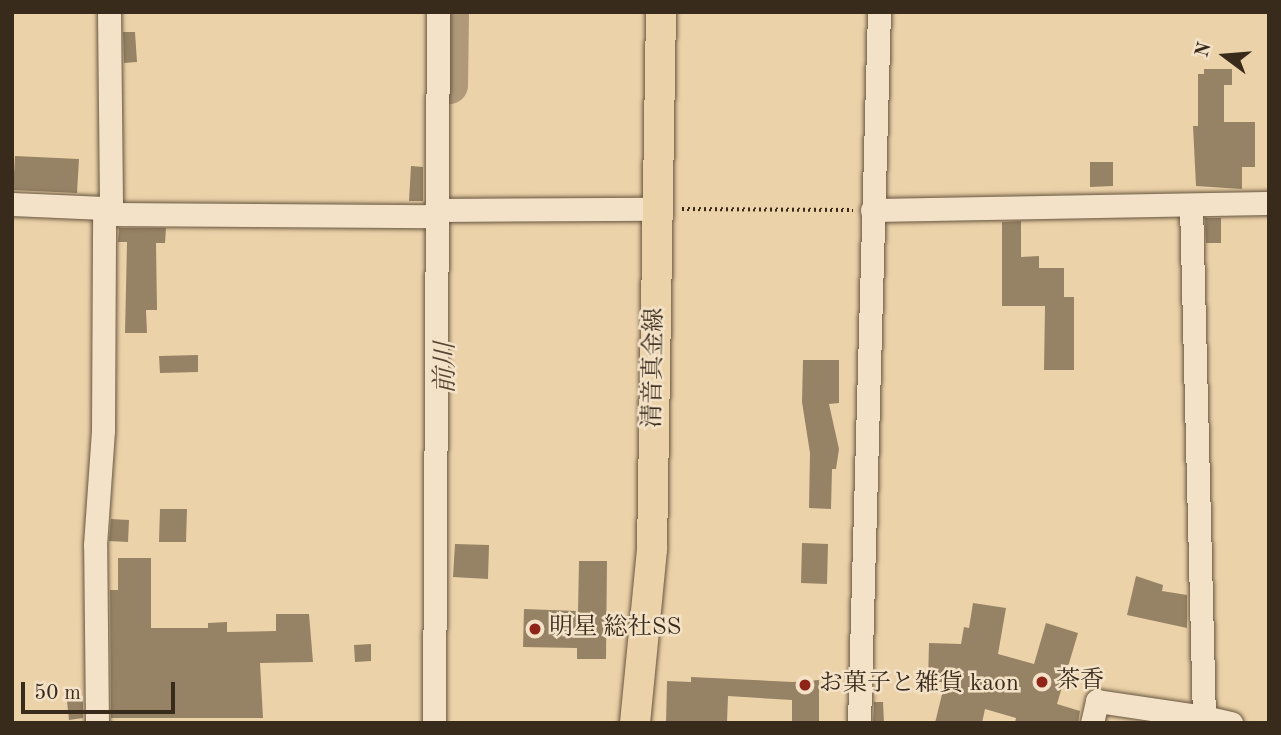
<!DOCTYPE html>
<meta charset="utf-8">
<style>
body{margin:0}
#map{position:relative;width:1281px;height:735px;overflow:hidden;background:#ecd2a9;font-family:"Old Standard TT","Noto Serif JP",serif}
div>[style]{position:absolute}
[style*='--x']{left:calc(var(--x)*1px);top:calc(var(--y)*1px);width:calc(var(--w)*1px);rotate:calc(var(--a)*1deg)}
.river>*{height:37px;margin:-18.5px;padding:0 18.5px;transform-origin:18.5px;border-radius:18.5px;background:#af9979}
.building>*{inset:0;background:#968265}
.path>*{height:3.5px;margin-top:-1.75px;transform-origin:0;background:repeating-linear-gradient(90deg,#392b1c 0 2px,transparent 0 5.5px)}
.roads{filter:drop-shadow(0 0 2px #66553f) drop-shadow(0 0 2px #66553f)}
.minor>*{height:23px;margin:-11.5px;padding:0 11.5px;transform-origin:11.5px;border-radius:11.5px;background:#f3e2c7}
.major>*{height:30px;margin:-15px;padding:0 15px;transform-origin:15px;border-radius:15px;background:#ecd2a9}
.dots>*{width:19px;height:19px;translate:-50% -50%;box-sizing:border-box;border:4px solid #f3e2c7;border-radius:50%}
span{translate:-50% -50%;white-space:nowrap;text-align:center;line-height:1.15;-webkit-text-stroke:5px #f3e2c7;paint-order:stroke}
.street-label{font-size:24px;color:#392b1c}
.poi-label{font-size:24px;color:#392b1c}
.left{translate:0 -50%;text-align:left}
.water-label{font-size:26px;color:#564633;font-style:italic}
.frame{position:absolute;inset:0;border:14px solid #392b1c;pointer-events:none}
.north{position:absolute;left:1190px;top:21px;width:70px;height:70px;-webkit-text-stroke:5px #f3e2c7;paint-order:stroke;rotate:286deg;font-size:19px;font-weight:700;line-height:28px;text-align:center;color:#392b1c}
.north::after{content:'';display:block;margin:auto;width:24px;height:32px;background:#392b1c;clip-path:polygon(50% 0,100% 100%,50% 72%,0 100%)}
.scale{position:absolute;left:21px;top:682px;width:154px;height:32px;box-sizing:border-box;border:4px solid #392b1c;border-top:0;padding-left:9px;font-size:21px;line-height:24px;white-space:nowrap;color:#392b1c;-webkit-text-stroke:5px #f3e2c7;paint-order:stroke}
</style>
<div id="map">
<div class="river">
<div style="--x:449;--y:85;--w:73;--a:-89.2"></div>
</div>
<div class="building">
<div style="clip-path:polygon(123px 32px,135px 32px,137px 62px,124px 63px)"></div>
<div style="clip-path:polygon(1204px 69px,1232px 69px,1232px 85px,1224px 85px,1224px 122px,1255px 122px,1255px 167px,1242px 167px,1242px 189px,1196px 186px,1193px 126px,1198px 126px,1198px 74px,1204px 74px)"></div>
<div style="clip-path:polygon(15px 156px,79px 159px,77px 193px,13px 190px)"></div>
<div style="clip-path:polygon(1090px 162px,1113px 162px,1113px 186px,1090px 187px)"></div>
<div style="clip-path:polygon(411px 166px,423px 167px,423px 201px,409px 201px)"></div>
<div style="clip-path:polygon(1205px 218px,1221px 218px,1221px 243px,1206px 243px)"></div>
<div style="clip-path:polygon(1021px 221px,1021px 257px,1039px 256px,1039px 268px,1064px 268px,1064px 297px,1074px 297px,1074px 370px,1044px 370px,1045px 306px,1002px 306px,1002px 222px)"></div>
<div style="clip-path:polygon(119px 228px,166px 228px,165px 243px,156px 243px,157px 310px,146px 310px,147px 333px,125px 333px,127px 242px,118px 242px)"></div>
<div style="clip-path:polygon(198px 355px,198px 372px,160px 373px,159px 356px)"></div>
<div style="clip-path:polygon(803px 360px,839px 360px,839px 403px,829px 404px,839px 449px,836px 469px,832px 469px,831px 509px,809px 508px,810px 453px,802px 402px)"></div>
<div style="clip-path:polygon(160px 509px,187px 509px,186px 542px,159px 542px)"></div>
<div style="clip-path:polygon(111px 519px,129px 520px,128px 542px,109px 541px)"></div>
<div style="clip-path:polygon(802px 543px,828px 544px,827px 584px,801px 583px)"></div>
<div style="clip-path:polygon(455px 544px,489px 545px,488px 579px,453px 577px)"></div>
<div style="clip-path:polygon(118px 558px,151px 558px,151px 628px,208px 628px,208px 623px,227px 622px,227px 632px,276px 631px,276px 614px,309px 614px,313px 662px,260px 663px,263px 718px,111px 718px,110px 590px,118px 590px)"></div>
<div style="clip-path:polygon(579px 561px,607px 561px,606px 659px,577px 659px,577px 648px,523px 647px,524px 609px,578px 611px)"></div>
<div style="clip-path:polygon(1136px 576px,1163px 585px,1162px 591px,1187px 595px,1187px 628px,1127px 615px)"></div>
<div style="clip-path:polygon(973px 603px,1006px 608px,998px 654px,1034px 664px,1046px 623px,1078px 633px,1057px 704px,1080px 711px,1078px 723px,1015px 723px,1016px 718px,985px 709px,982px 723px,935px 723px,945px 682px,928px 682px,929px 643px,961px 644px,964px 627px,969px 628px)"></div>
<div style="clip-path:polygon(371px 644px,371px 661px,355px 662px,354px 645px)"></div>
<div style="clip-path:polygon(691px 677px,793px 682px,819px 680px,819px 723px,792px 723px,792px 700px,728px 696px,727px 723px,666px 723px,667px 681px,691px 682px)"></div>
<div style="clip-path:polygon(83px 699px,83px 718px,69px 720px,67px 701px)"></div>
<div style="clip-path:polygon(874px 702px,883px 702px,884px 723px,873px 723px)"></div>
</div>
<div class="path">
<div style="--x:682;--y:209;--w:171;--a:0.3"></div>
</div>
<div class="roads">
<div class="minor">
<div style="--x:109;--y:12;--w:202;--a:89.4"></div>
<div style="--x:12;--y:204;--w:92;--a:2.5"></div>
<div style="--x:104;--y:208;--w:9;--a:41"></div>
<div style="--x:111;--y:214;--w:324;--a:0.4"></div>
<div style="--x:1191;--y:205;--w:512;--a:88.55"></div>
<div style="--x:1204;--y:717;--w:28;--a:13"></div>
<div style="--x:435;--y:210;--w:224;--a:-0.3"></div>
<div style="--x:872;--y:210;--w:397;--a:-1"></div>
<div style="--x:97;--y:723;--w:178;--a:-90.6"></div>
<div style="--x:95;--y:545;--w:115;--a:-86"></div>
<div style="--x:103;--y:430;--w:222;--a:-89.7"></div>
<div style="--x:434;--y:723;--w:711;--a:-89.68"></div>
<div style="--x:859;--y:723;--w:711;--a:-88.39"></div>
<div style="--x:1092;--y:723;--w:23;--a:-77"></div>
<div style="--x:1097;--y:701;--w:108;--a:8.5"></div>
</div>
<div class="major">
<div style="--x:635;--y:723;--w:175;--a:-84.4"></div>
<div style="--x:652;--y:549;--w:537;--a:-89.04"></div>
</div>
</div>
<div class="dots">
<div style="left:535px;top:629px;background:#8f2418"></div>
<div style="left:1042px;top:682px;background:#8f2418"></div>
<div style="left:805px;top:685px;background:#8f2418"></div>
</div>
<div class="street-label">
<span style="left:655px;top:368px;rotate:-89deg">清音真金線</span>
</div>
<div class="poi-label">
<span class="left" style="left:549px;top:629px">明星 総社SS</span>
<span class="left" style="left:1056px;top:682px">茶香</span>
<span class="left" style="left:819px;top:685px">お菓子と雑貨 kaon</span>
</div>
<div class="water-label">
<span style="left:447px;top:368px;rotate:-90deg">前川</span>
</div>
<div class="frame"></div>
<div class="north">N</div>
<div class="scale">50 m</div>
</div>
